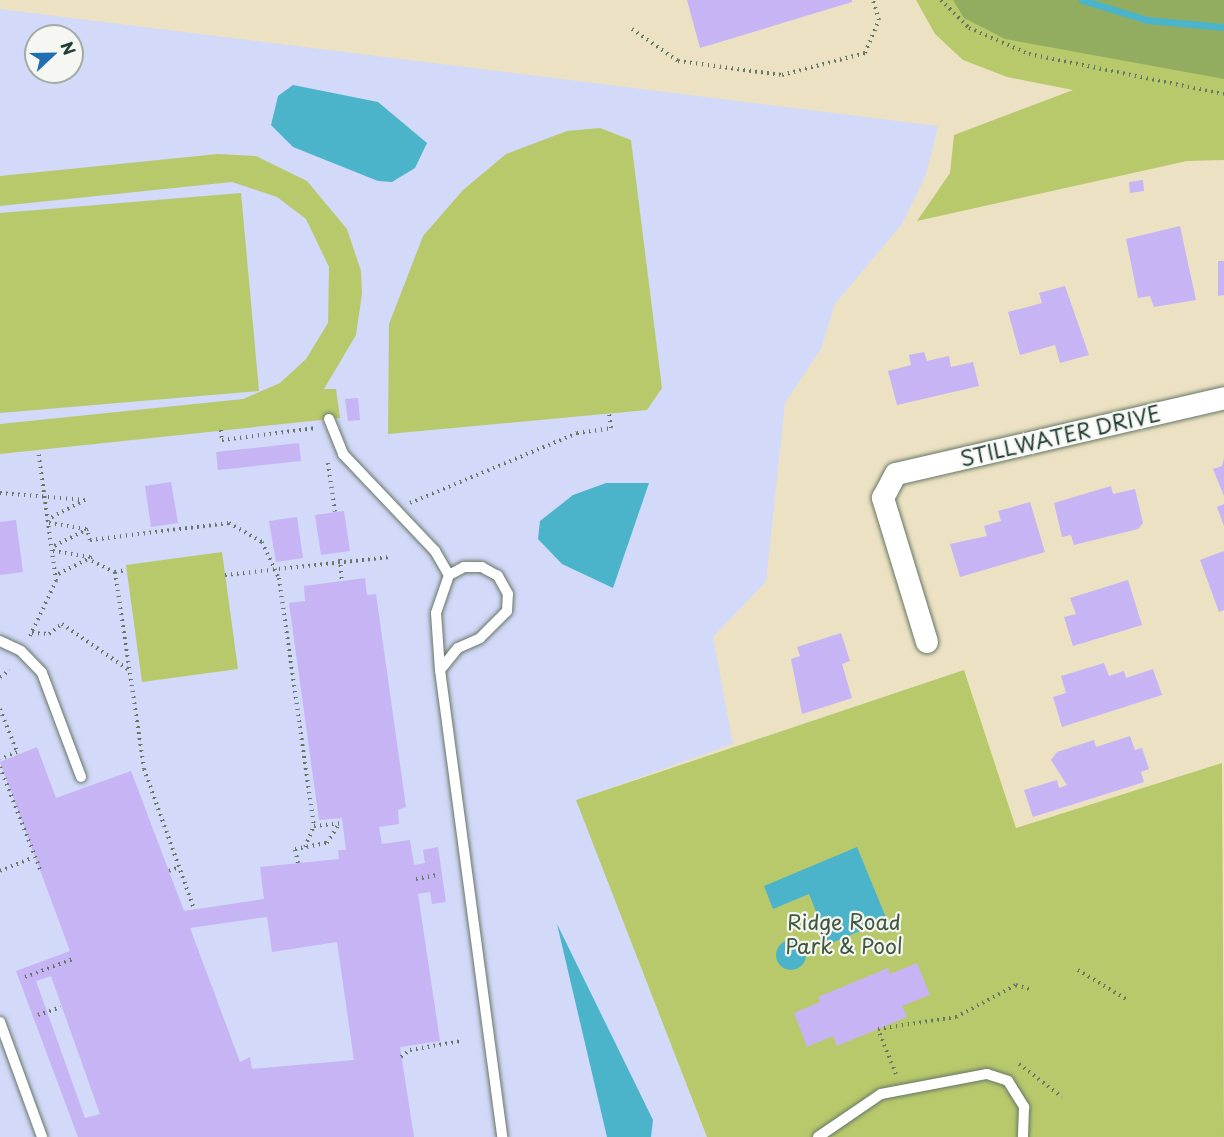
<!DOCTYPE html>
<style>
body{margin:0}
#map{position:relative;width:1224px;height:1137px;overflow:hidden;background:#ece2c3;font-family:"Playpen Sans",sans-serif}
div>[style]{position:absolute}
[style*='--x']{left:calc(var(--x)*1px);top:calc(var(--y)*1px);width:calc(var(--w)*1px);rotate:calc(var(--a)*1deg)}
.built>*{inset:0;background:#d2d9f9}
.green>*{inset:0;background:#b8c96c}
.forest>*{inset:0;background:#92ad60}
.water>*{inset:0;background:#4cb4ca}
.round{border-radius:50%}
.stream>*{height:7px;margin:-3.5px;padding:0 3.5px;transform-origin:3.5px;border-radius:3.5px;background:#4cb4ca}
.building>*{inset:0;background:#c6b4f4}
.path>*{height:4px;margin-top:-2px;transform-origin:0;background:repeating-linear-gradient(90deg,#677766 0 1.5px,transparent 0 6px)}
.roads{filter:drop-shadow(0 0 2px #677766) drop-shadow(0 0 2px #677766)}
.service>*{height:10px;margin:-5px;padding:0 5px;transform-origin:5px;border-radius:5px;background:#fff}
.minor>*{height:22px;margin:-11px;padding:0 11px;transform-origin:11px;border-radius:11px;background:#fff}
span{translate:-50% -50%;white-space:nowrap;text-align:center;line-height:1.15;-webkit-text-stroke:4.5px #f6f6f2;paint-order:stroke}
.street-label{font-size:21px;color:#1f3d34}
.park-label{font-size:21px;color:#3e593f}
.north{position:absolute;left:24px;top:24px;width:60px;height:60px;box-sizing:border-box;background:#f6f6f2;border:2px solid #a0aca6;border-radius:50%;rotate:68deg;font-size:16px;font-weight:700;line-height:24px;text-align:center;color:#1f3d34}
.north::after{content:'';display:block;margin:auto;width:21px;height:27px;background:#1f6fb2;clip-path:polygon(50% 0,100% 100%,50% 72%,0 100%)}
</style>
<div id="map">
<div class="built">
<div style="clip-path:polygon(evenodd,0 9px,938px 126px,926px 175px,902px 224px,835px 304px,821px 349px,785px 403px,766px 582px,713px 637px,733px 744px,577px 800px,707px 1137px,0 1137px,0 9px,36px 36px,72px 36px,72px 72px,36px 72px,36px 36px)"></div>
</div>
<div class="green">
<div style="clip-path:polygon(916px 0,959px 0,985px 29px,1015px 36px,1224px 35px,1224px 160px,1187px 161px,917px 221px,950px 173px,954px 135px,1073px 90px,1007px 77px,963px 60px,935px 34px)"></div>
<div style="clip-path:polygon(600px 128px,631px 140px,662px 388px,647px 410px,388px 434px,389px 324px,423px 236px,463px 190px,506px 154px,567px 131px)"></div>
<div style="clip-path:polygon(218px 154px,256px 156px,307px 181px,347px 229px,361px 271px,362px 294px,356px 335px,324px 389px,336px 389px,340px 418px,0 454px,0 424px,243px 399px,280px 383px,306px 359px,328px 323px,329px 267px,306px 219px,277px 197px,232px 182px,0 206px,0 176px)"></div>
<div style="clip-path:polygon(241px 193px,259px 391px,0 413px,0 213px)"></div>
<div style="clip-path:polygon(222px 552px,238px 669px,142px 682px,126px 565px)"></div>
<div style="clip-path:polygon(964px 670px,1016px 828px,1222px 763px,1224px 1137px,707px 1137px,576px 800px)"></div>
</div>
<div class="forest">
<div style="clip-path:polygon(953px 0,1224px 0,1224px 79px,1005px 39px,964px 18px)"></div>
</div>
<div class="water">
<div style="clip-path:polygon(293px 85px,378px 102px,427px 143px,415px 168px,392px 182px,378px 181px,293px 147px,271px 125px,278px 96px)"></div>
<div style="clip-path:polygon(606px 483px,649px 483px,613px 588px,562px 564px,538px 539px,540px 521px,573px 495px)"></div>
<div style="clip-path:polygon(857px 847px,887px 920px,829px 944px,809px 894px,773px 909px,764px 886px)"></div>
<div style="clip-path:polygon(557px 924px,653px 1120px,651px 1137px,607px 1137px)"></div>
<div class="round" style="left:776px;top:940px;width:30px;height:30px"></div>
</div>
<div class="stream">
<div style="--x:1082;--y:0;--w:68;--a:17.1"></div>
<div style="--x:1147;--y:20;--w:77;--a:5.2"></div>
</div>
<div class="building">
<div style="clip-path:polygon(687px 0,852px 0,852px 2px,700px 48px)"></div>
<div style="clip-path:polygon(1143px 180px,1144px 191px,1130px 193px,1129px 182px)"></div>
<div style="clip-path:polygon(1180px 226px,1196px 300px,1154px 307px,1150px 296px,1138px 298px,1126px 239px)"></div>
<div style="clip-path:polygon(1218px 261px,1224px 261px,1224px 295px,1218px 296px)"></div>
<div style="clip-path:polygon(1065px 286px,1089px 355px,1060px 363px,1055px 345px,1020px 355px,1008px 312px,1042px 303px,1039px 293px)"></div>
<div style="clip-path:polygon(924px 352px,927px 361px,949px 356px,951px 367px,973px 362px,979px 386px,897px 405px,888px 371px,911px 365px,909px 355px)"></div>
<div style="clip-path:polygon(358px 398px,360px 420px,348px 421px,345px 399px)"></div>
<div style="clip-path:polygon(299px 443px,301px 461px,218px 470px,216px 452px)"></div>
<div style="clip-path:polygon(1224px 458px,1224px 496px,1213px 469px,1222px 466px)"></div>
<div style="clip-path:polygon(171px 482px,178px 523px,151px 527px,145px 486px)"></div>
<div style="clip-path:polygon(1111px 486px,1113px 494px,1135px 489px,1143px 523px,1138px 529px,1074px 545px,1071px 535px,1062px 537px,1054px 503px)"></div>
<div style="clip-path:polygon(1030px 502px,1045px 552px,960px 577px,950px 544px,987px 536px,984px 526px,1001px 521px,998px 511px)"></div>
<div style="clip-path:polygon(1224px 504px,1224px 526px,1217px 507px)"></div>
<div style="clip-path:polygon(344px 511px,350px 551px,321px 555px,315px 515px)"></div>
<div style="clip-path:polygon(297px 517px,303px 558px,276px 562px,269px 521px)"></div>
<div style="clip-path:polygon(16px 520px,23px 572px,0 575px,0 522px)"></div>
<div style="clip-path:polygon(1224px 551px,1224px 610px,1219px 612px,1200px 560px)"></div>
<div style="clip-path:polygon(evenodd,365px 578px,367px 595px,376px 594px,406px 807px,398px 810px,399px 824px,379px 827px,382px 844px,410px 840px,414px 865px,425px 863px,423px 850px,438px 847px,446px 902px,432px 904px,430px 892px,418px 894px,440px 1041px,400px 1047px,414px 1137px,78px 1137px,16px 971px,70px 951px,0 762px,37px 747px,56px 798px,131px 771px,184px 911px,264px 899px,260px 867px,339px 859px,338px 850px,346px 850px,342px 818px,319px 820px,289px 603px,305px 601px,304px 586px,365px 578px,267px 917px,272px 952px,337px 942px,354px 1060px,252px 1069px,250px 1057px,240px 1062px,190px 928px,267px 917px,365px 578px,51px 976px,100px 1114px,85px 1118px,36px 981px,51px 976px)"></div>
<div style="clip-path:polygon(1128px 580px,1142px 625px,1073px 646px,1064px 617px,1076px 614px,1070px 598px)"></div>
<div style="clip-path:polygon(841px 633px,850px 661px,842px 664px,852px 698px,802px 714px,791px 659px,800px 656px,797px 647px)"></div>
<div style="clip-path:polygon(1104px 663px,1109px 676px,1124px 671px,1126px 678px,1153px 669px,1162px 695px,1062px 727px,1053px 697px,1066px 693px,1061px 676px)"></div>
<div style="clip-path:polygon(1130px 736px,1135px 750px,1142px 748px,1149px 769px,1141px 772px,1144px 782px,1033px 817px,1024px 790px,1057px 780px,1059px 788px,1067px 785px,1051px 760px,1057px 752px,1094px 740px,1096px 747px)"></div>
<div style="clip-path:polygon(917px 963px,930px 995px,902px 1006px,907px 1017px,837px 1046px,833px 1036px,807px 1047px,794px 1013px,820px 1002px,818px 997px,888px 968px,890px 974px)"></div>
</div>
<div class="path">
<div style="--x:941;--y:0;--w:40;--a:45"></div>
<div style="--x:969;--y:28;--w:65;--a:23.4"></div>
<div style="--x:1029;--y:54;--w:199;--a:11.6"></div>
<div style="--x:632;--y:29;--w:56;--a:34.8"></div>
<div style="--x:678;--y:61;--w:105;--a:7.7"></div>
<div style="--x:782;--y:75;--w:86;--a:-14.8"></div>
<div style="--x:865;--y:53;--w:36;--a:-67"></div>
<div style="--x:879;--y:20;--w:21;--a:-107"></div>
<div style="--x:221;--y:430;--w:10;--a:84"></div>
<div style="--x:222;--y:440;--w:95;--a:-7.3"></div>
<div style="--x:328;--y:463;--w:49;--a:81.9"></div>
<div style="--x:0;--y:493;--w:85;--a:4.7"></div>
<div style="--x:85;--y:500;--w:42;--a:152.8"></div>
<div style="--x:410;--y:503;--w:181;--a:-22.7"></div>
<div style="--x:577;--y:433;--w:34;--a:-8"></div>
<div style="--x:611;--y:428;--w:15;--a:-98"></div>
<div style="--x:49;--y:523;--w:39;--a:9"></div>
<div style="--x:88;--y:529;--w:40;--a:153.4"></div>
<div style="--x:88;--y:533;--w:7;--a:74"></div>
<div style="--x:90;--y:540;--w:140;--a:-7"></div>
<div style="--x:229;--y:523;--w:38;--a:30"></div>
<div style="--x:262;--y:542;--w:40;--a:65"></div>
<div style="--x:279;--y:578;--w:250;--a:82"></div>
<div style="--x:314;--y:826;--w:28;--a:-6"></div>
<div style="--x:53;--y:551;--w:39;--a:9"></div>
<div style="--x:92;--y:557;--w:40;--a:153.4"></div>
<div style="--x:340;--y:559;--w:22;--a:85"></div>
<div style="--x:92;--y:561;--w:25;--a:26"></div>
<div style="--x:115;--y:572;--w:199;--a:81.6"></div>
<div style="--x:144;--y:769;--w:149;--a:70.3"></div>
<div style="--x:115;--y:572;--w:11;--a:-10"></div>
<div style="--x:225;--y:575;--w:166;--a:-6.2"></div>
<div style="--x:32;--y:633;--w:17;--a:3"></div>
<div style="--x:49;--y:634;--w:16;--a:-38"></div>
<div style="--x:62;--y:624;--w:81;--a:34.5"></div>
<div style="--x:30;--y:636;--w:61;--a:-64.7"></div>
<div style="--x:56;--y:581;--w:132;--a:-97.8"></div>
<div style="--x:0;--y:677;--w:12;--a:-35"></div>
<div style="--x:0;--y:709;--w:46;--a:68.4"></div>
<div style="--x:17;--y:752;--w:18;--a:158"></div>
<div style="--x:0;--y:767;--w:110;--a:68.6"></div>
<div style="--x:305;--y:847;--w:23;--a:-67"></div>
<div style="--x:298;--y:863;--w:14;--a:-102"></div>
<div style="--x:295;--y:849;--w:33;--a:-11"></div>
<div style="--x:327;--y:843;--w:22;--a:-58"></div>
<div style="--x:0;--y:871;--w:35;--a:-22"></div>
<div style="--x:169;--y:871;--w:11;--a:-22"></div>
<div style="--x:416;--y:879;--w:20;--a:-11"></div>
<div style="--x:1078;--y:970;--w:56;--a:31.1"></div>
<div style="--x:25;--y:977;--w:51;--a:-20.6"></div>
<div style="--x:38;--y:1015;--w:24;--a:-19"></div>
<div style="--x:401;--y:1057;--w:11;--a:-38"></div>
<div style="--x:410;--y:1050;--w:52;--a:-10"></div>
<div style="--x:1019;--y:1064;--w:54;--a:37.5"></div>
<div style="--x:896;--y:1074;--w:48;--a:-111.8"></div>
<div style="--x:878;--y:1029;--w:79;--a:-8.7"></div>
<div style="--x:956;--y:1017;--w:68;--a:-28.1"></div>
<div style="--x:1016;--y:985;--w:14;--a:17"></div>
</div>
<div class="roads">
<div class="service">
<div style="--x:329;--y:419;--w:38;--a:68"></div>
<div style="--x:343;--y:454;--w:134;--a:46.5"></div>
<div style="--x:435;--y:551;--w:28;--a:60"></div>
<div style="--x:0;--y:641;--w:23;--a:25"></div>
<div style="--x:21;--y:651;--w:30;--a:46"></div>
<div style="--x:42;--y:673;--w:111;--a:69.4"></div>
<div style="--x:440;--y:670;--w:28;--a:-51"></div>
<div style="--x:458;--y:648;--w:24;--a:-24"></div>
<div style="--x:480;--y:638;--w:38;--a:-45"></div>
<div style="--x:507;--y:611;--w:17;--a:-87"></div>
<div style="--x:508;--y:594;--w:21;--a:-119"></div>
<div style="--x:498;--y:576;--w:18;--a:-151"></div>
<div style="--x:482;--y:567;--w:18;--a:180"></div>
<div style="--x:464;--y:567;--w:17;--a:152"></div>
<div style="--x:449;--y:575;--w:40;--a:108.9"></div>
<div style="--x:436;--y:613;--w:57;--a:86"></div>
<div style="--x:440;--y:670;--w:471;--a:82.4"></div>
<div style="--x:0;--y:1022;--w:122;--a:69.9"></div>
<div style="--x:818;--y:1137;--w:76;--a:-34.3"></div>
<div style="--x:881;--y:1094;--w:108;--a:-10.7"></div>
<div style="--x:987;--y:1074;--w:22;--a:18"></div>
<div style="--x:1008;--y:1081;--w:31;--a:58"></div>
<div style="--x:1024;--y:1107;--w:30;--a:92"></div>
</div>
<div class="minor">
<div style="--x:927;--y:642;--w:151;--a:-107"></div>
<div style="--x:883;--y:498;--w:27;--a:-62"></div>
<div style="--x:896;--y:474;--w:337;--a:-13"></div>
</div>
</div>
<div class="street-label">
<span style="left:1060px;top:435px;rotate:-13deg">STILLWATER DRIVE</span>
</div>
<div class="park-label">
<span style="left:844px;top:933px">Ridge Road<br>Park &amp; Pool</span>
</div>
<div class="north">N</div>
</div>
